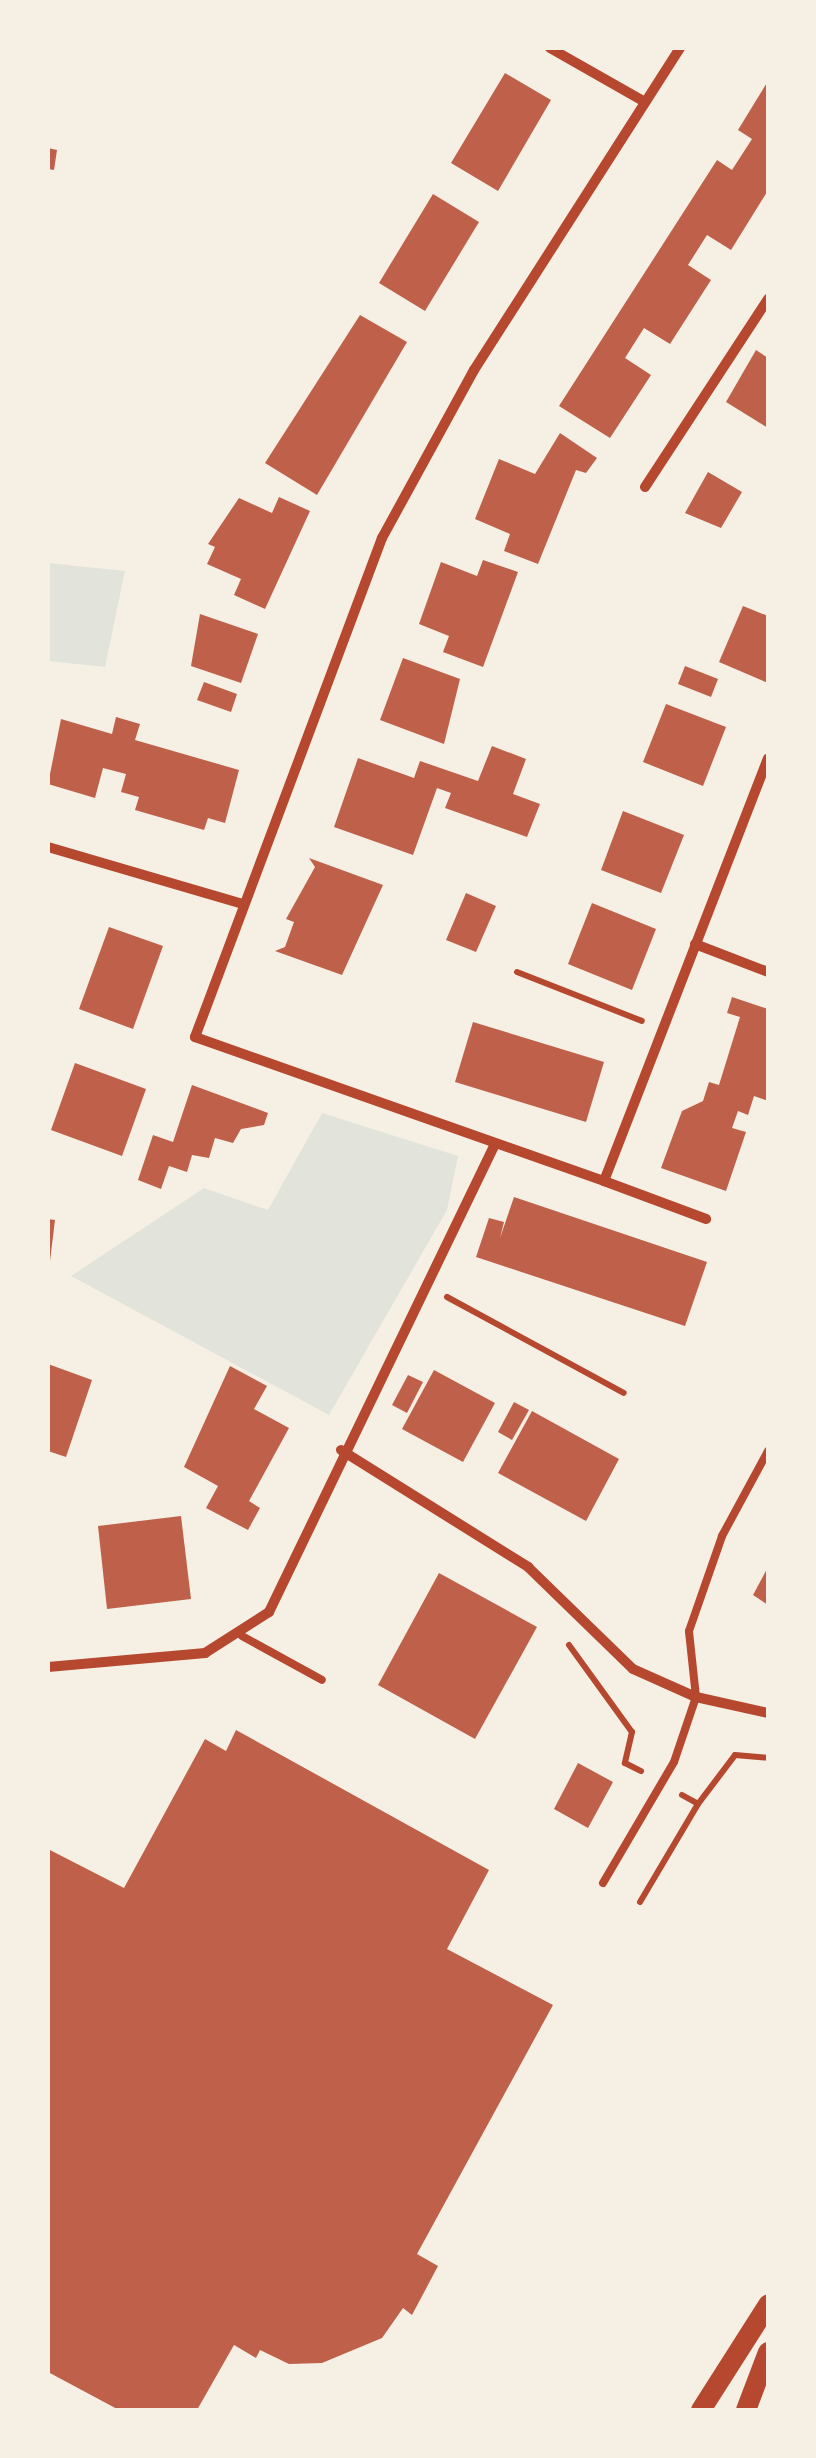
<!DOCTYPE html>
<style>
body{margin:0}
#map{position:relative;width:816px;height:2458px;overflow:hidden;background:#f6efe4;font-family:Literata,serif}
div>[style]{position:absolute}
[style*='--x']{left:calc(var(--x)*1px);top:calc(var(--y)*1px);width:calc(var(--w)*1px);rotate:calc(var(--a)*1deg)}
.green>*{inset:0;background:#e2e4dc}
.building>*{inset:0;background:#bf614a}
.path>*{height:6px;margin:-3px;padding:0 3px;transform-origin:3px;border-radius:3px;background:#b5482f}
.service>*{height:8px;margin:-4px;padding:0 4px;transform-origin:4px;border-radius:4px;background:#b5482f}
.minor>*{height:10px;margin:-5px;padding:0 5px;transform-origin:5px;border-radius:5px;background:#b5482f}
.secondary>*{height:20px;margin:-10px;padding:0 10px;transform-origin:10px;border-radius:10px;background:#b5482f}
span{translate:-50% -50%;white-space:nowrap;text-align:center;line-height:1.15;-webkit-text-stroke:8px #f6efe4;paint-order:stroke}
.frame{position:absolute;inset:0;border:50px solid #f6efe4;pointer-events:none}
</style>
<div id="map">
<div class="green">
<div style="clip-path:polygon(48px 563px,125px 571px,105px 667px,48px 661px)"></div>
<div style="clip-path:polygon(322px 1113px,458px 1156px,447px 1210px,329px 1415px,71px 1276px,204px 1188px,268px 1210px)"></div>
</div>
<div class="building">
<div style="clip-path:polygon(505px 73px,551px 100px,498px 191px,451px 163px)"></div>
<div style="clip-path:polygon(768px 81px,767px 192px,731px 250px,707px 235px,688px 265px,711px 280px,670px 344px,644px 328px,625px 358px,651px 375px,610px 438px,559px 406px,717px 160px,732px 170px,752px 139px,738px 130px)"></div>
<div style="clip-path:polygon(48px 148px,57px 150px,54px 170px,48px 169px)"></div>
<div style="clip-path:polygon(433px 194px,479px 222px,425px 311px,379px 283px)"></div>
<div style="clip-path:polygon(360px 315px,407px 342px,317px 495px,265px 463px)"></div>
<div style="clip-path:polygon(756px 350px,768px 358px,768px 428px,726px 402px)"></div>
<div style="clip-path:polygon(560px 433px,597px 458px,586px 473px,576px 470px,538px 564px,504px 551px,510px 534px,475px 519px,499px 459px,535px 474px)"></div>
<div style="clip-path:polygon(708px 472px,742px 492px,721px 528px,685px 513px)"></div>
<div style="clip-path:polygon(279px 497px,310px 511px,265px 609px,234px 595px,241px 579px,207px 564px,215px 547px,208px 544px,239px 498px,272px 513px)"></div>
<div style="clip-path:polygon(483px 560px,518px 572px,483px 667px,443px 652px,449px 636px,419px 624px,441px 562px,477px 576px)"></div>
<div style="clip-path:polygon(743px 606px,768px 616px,768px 683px,719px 662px)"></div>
<div style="clip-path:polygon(200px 614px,258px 634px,241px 683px,191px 666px)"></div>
<div style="clip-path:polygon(403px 658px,460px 679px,444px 744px,380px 720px)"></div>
<div style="clip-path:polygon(685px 666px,718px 679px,711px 697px,678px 684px)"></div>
<div style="clip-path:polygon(204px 682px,237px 694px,231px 712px,197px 700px)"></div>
<div style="clip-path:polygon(666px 704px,726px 727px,703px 786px,643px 762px)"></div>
<div style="clip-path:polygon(116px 717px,140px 724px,135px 740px,239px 770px,225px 823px,208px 818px,204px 830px,135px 810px,139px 797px,121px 792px,126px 774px,103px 768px,95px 798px,48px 784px,61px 719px,112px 734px)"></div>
<div style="clip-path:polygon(492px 746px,526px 759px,513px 794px,540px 804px,527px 837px,445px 808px,451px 793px,437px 788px,413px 855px,334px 827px,358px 758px,414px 778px,420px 761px,478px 781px)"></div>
<div style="clip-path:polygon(623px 811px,684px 835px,661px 893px,601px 870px)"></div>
<div style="clip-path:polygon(309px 858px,383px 885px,342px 975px,275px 951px,285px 947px,294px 922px,286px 919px,315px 867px)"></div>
<div style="clip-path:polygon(466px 893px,496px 906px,476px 952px,446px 940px)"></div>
<div style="clip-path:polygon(592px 903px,656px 929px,632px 990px,568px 964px)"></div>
<div style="clip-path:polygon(109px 927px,163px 946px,133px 1029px,79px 1009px)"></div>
<div style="clip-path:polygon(732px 997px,768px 1009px,768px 1101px,754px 1096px,748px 1115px,738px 1111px,732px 1128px,746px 1132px,726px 1191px,661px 1168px,682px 1111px,703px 1101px,709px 1082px,719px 1085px,740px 1017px,727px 1013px)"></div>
<div style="clip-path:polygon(473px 1022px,604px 1062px,586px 1122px,455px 1082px)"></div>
<div style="clip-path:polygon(75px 1063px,146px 1089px,122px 1156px,51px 1130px)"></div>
<div style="clip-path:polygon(192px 1085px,268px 1113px,264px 1125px,241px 1129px,233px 1143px,215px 1138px,209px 1158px,192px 1155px,187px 1172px,169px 1166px,161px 1189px,138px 1180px,153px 1135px,173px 1142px)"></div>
<div style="clip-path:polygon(514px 1197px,707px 1262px,685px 1326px,476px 1257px,489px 1218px,504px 1222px,500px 1238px)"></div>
<div style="clip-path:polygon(48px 1219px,55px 1220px,50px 1261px,48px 1261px)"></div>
<div style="clip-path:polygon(48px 1364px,92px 1380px,66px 1457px,48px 1451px)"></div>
<div style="clip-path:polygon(230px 1366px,267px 1386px,254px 1409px,289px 1428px,249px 1501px,260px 1508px,248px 1530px,206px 1508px,218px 1486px,184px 1467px)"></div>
<div style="clip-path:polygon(434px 1370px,495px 1403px,463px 1462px,402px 1429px)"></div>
<div style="clip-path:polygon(408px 1375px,423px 1382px,407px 1413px,392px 1405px)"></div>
<div style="clip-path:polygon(514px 1402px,529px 1410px,512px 1440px,498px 1432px)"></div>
<div style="clip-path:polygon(532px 1411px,619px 1459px,586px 1521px,498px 1473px)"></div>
<div style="clip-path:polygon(181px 1516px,191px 1599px,107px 1609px,98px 1526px)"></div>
<div style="clip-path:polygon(768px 1567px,768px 1605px,753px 1595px)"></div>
<div style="clip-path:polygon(439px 1573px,537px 1627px,475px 1739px,378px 1685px)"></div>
<div style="clip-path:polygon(236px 1730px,489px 1870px,447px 1949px,553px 2005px,417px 2254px,438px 2266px,412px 2315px,403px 2308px,382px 2338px,322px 2363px,289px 2364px,260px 2350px,256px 2358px,234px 2345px,197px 2410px,119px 2410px,48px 2372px,48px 1849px,124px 1888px,205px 1739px,226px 1751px)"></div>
<div style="clip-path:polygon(578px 1763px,613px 1782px,588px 1828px,554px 1809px)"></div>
</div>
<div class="path">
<div style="--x:517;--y:972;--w:134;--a:21.4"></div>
<div style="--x:447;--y:1297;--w:201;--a:28.5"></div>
<div style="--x:569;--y:1645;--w:107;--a:54.1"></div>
<div style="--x:632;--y:1732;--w:32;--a:103"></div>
<div style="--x:625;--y:1763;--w:18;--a:27"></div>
<div style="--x:682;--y:1795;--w:18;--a:29"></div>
<div style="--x:698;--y:1804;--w:61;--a:-52.9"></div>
<div style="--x:735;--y:1755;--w:33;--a:5"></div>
<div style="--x:640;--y:1902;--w:114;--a:-59.4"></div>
</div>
<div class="service">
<div style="--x:242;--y:1636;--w:91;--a:28.8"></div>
<div style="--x:603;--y:1883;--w:140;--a:-59.6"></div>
<div style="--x:674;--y:1762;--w:69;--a:-71.3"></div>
<div style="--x:696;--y:1697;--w:66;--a:-96.1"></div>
<div style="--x:689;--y:1631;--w:101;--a:-70.8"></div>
<div style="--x:722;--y:1536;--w:97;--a:-61.6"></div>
</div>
<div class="minor">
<div style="--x:550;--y:48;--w:109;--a:29.6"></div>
<div style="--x:680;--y:48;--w:382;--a:122.6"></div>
<div style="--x:474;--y:370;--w:192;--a:118.7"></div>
<div style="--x:382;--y:538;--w:533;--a:110.54"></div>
<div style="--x:195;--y:1037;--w:434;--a:19.4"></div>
<div style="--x:604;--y:1181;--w:453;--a:-68.8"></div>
<div style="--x:645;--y:487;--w:225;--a:-56.8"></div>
<div style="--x:48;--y:847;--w:203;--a:16.3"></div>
<div style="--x:695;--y:944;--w:78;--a:21"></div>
<div style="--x:604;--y:1181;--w:109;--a:20.4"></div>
<div style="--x:341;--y:1450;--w:221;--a:32"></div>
<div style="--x:528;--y:1567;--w:146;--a:44.2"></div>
<div style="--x:633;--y:1669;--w:69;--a:24"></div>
<div style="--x:696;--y:1697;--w:74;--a:12.5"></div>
<div style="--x:48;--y:1667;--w:158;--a:-5.1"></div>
<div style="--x:205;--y:1653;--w:76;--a:-32.6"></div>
<div style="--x:269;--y:1612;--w:520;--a:-64.22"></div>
</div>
<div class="secondary">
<div style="--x:701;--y:2410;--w:125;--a:-57.5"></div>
<div style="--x:746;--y:2410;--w:62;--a:-69.2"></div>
</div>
<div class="frame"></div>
</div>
